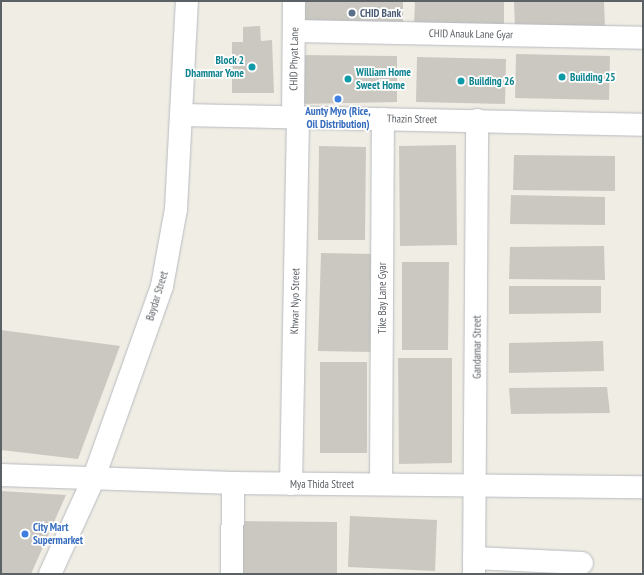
<!DOCTYPE html>
<style>
body{margin:0}
#map{position:relative;width:644px;height:575px;overflow:hidden;background:#f0ede5;font-family:"PT Sans Narrow",sans-serif}
div>[style]{position:absolute}
[style*='--x']{left:calc(var(--x)*1px);top:calc(var(--y)*1px);width:calc(var(--w)*1px);rotate:calc(var(--a)*1deg)}
.building>*{inset:0;background:#cbc8c2}
.roads{filter:drop-shadow(0 0 1px #b7bbbf) drop-shadow(0 0 1px #b7bbbf)}
.minor>*{height:22px;margin:-11px;padding:0 11px;transform-origin:11px;border-radius:11px;background:#fff}
.dots>*{width:11px;height:11px;translate:-50% -50%;box-sizing:border-box;border:2px solid #fff;border-radius:50%}
span{translate:-50% -50%;white-space:nowrap;text-align:center;line-height:1.15;-webkit-text-stroke:3.5px #fff;paint-order:stroke}
.service-label{font-size:11px;color:#4e5e75;font-weight:700}
.left{translate:0 -50%;text-align:left}
.street-label{font-size:11px;color:#5c6166}
.culture-label{font-size:11px;color:#0d838f;font-weight:700}
.right{translate:-100% -50%;text-align:right}
.shop-label{font-size:11px;color:#366cbe;font-weight:700}
.frame{position:absolute;inset:0;border:2px solid #5c6166;pointer-events:none}
</style>
<div id="map">
<div class="building">
<div style="clip-path:polygon(302px 1px,403px 1px,403px 28px,301px 26px)"></div>
<div style="clip-path:polygon(415px 1px,504px 1px,504px 26px,414px 25px)"></div>
<div style="clip-path:polygon(514px 1px,604px 1px,605px 28px,515px 27px)"></div>
<div style="clip-path:polygon(260px 26px,261px 41px,272px 40px,274px 93px,232px 93px,232px 42px,243px 42px,243px 27px)"></div>
<div style="clip-path:polygon(516px 54px,610px 56px,609px 100px,515px 98px)"></div>
<div style="clip-path:polygon(300px 55px,397px 56px,397px 102px,299px 104px)"></div>
<div style="clip-path:polygon(417px 57px,506px 59px,505px 104px,416px 102px)"></div>
<div style="clip-path:polygon(456px 145px,457px 245px,400px 246px,399px 146px)"></div>
<div style="clip-path:polygon(319px 146px,366px 147px,365px 240px,318px 240px)"></div>
<div style="clip-path:polygon(514px 155px,615px 156px,615px 191px,513px 190px)"></div>
<div style="clip-path:polygon(511px 195px,605px 197px,605px 225px,510px 224px)"></div>
<div style="clip-path:polygon(604px 246px,605px 280px,509px 279px,510px 247px)"></div>
<div style="clip-path:polygon(321px 253px,373px 254px,371px 352px,318px 351px)"></div>
<div style="clip-path:polygon(402px 262px,449px 262px,448px 350px,402px 350px)"></div>
<div style="clip-path:polygon(509px 286px,601px 286px,601px 313px,509px 314px)"></div>
<div style="clip-path:polygon(1px 330px,120px 346px,78px 459px,1px 450px)"></div>
<div style="clip-path:polygon(603px 341px,604px 371px,509px 373px,509px 343px)"></div>
<div style="clip-path:polygon(398px 358px,452px 358px,452px 463px,399px 464px)"></div>
<div style="clip-path:polygon(320px 362px,367px 362px,367px 453px,320px 453px)"></div>
<div style="clip-path:polygon(607px 387px,610px 413px,511px 414px,509px 388px)"></div>
<div style="clip-path:polygon(1px 491px,66px 495px,31px 574px,1px 574px)"></div>
<div style="clip-path:polygon(350px 516px,437px 520px,435px 571px,348px 567px)"></div>
<div style="clip-path:polygon(235px 521px,337px 522px,337px 574px,234px 574px)"></div>
</div>
<div class="roads">
<div class="minor">
<div style="--x:294;--y:31;--w:349;--a:1.1"></div>
<div style="--x:181;--y:115;--w:462;--a:1.2"></div>
<div style="--x:293;--y:117;--w:116;--a:-89.5"></div>
<div style="--x:1;--y:475;--w:232;--a:2"></div>
<div style="--x:233;--y:483;--w:410;--a:0.6"></div>
<div style="--x:291;--y:484;--w:367;--a:-88.9"></div>
<div style="--x:381;--y:484;--w:365;--a:-89.7"></div>
<div style="--x:474;--y:558;--w:108;--a:2.7"></div>
<div style="--x:50;--y:574;--w:103;--a:-65.4"></div>
<div style="--x:93;--y:480;--w:206;--a:-70.4"></div>
<div style="--x:162;--y:286;--w:78;--a:-79.7"></div>
<div style="--x:176;--y:209;--w:208;--a:-87"></div>
<div style="--x:232;--y:574;--w:91;--a:-89.4"></div>
<div style="--x:474;--y:574;--w:454;--a:-89.6"></div>
</div>
</div>
<div class="dots">
<div style="left:352px;top:13px;background:#5c6f8a"></div>
<div style="left:252px;top:67px;background:#0f9aa8"></div>
<div style="left:562px;top:77px;background:#0f9aa8"></div>
<div style="left:348px;top:79px;background:#0f9aa8"></div>
<div style="left:461px;top:81px;background:#0f9aa8"></div>
<div style="left:338px;top:99px;background:#3f7fe0"></div>
<div style="left:25px;top:534px;background:#3f7fe0"></div>
</div>
<div class="service-label">
<span class="left" style="left:360px;top:13px">CHID Bank</span>
</div>
<div class="street-label">
<span style="left:471px;top:34px;rotate:1deg">CHID Anauk Lane Gyar</span>
<span style="left:294px;top:59px;rotate:-89deg">CHID Phyat Lane</span>
<span style="left:412px;top:119px;rotate:1deg">Thazin Street</span>
<span style="left:157px;top:296px;rotate:-73deg">Baydar Street</span>
<span style="left:382px;top:298px;rotate:-90deg">Tike Bay Lane Gyar</span>
<span style="left:295px;top:301px;rotate:-89deg">Khwar Nyo Street</span>
<span style="left:477px;top:347px;rotate:-90deg">Gandamar Street</span>
<span style="left:322px;top:484px">Mya Thida Street</span>
</div>
<div class="culture-label">
<span class="right" style="left:244px;top:67px">Block 2<br>Dhammar Yone</span>
<span class="left" style="left:356px;top:79px">William Home<br>Sweet Home</span>
<span class="left" style="left:570px;top:77px">Building 25</span>
<span class="left" style="left:469px;top:81px">Building 26</span>
</div>
<div class="shop-label">
<span style="left:338px;top:118px">Aunty Myo (Rice,<br>Oil Distribution)</span>
<span class="left" style="left:33px;top:534px">City Mart<br>Supermarket</span>
</div>
<div class="frame"></div>
</div>
